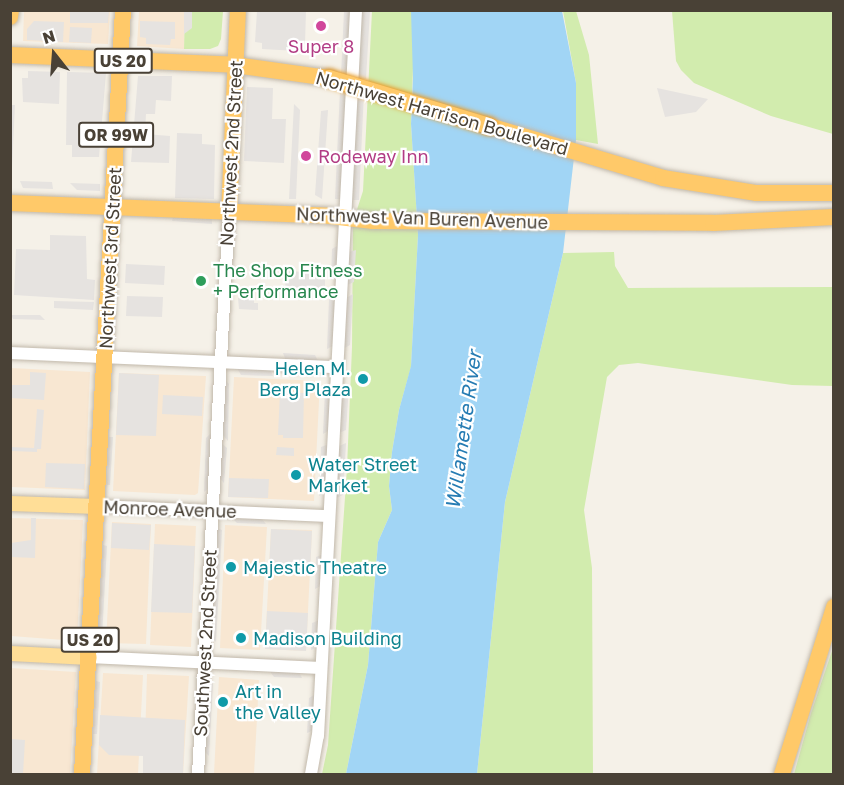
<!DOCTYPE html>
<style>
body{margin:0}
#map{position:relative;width:844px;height:785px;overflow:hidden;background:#f5f1e8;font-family:"Golos Text",sans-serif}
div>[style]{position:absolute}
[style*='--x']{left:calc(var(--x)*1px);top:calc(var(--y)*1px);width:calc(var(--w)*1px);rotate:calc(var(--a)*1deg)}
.commercial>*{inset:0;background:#f8e7d2}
.green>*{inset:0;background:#d2ecae}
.parking>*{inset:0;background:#e6e3e0}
.water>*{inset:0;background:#a1d5f5}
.roads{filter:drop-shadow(0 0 2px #c1b8aa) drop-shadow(0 0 2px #c1b8aa)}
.minor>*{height:12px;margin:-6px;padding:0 6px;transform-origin:6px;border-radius:6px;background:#fff}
.major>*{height:15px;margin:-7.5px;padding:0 7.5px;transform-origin:7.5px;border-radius:7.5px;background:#ffde97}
.highway>*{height:16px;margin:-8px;padding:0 8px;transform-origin:8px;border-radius:8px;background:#ffc969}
.bridges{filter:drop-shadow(0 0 2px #e79f30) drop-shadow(0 0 2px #e79f30)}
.highway-bridge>*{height:16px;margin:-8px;padding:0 8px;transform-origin:8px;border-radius:8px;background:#ffc969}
.dots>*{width:16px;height:16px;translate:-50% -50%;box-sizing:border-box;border:3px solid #fff;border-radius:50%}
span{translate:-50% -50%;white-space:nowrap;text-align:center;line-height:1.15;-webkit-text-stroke:4.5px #fff;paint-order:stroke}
.shield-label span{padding:2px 4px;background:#fff;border:2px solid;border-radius:4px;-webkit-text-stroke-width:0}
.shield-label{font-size:16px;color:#494136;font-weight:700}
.hotel-label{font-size:18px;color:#b23c85}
.left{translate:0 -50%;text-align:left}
.street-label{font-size:18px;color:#494136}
.leisure-label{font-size:18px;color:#27864d}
.culture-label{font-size:18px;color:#0d838f}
.right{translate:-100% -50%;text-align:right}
.water-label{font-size:20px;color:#267cb3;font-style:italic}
.frame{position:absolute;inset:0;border:12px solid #494136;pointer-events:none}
.north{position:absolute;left:24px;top:24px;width:60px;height:60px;-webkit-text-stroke:4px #fff;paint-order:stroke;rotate:343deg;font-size:16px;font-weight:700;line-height:24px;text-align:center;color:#494136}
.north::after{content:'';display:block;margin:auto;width:21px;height:27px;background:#494136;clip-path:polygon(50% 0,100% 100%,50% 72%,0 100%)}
</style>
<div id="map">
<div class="commercial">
<div style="clip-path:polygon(24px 11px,110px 11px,108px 44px,23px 41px)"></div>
<div style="clip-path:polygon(139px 11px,185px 11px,184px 49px,137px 46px)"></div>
<div style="clip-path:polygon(11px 368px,90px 372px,85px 490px,11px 487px)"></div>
<div style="clip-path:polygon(119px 373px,206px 376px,198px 493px,195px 495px,113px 491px)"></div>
<div style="clip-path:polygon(234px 377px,320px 381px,314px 501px,228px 497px)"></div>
<div style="clip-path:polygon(10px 518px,83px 520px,77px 641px,11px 636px)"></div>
<div style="clip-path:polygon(112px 522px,151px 524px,146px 644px,106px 643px)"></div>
<div style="clip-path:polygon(155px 524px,196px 526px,191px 647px,150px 645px)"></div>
<div style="clip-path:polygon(225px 525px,267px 527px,260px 650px,220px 648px)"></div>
<div style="clip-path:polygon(271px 529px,312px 530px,306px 651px,265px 649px)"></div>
<div style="clip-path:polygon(10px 668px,76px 672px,70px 774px,11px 774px)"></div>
<div style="clip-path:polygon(103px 673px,143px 675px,138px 774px,97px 774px)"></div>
<div style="clip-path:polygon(147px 674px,189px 676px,183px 774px,144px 774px)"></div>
<div style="clip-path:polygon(219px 677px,259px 680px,254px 774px,214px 774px)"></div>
</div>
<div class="green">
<div style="clip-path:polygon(185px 11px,223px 11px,221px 39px,218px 46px,210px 49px,184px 49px)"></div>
<div style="clip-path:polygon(372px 11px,421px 11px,413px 68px,411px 124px,418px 235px,411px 367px,399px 410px,392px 452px,389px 486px,392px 510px,378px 542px,368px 665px,346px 774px,322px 774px,328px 745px,347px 468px,352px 347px,353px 222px,363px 191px)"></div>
<div style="clip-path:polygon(563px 11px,576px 11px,589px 55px,598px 144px,576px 140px,576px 83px)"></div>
<div style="clip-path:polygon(672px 11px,833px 11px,833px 134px,771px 116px,694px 83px,681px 70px,676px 61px)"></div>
<div style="clip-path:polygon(614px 252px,615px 266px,628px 288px,833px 287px,833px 386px,792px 385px,638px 363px,619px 365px,607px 377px,584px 510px,592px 568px,593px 774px,477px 774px,505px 502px,563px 253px)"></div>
<div style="clip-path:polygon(833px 648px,833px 774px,794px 774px,811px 713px)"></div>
</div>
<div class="parking">
<div style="clip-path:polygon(70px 11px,109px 11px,108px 23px,70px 23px)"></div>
<div style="clip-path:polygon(184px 11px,192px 11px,192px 28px,184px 34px)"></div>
<div style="clip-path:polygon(257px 11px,306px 11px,305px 44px,298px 44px,297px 51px,262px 49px,262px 43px,255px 42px)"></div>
<div style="clip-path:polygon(344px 11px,352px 11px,349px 75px,341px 75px)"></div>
<div style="clip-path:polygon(361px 11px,370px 11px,366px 79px,358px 79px)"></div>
<div style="clip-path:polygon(34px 21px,64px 22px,63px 42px,27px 40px,27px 29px)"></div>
<div style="clip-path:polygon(140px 21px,175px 22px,175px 39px,171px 39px,170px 45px,146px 44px,146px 38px,140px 37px)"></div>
<div style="clip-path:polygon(70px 27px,92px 28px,91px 43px,69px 42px)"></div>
<div style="clip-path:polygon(28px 71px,60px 72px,59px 104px,23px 102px,22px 78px,28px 78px)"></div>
<div style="clip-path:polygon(67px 72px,106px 73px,99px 157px,72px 157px,72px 145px,66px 145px)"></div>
<div style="clip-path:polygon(138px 76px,172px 76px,171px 101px,156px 100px,155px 114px,146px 114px,145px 134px,170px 136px,169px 163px,131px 162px)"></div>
<div style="clip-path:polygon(247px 87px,273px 88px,272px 119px,286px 119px,284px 163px,244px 161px)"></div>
<div style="clip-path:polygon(657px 88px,708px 99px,696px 112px,665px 117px)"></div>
<div style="clip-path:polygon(340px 90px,348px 90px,343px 199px,335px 199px)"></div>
<div style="clip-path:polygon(357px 91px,364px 91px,359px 200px,351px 200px)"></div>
<div style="clip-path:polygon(294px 104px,300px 110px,296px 199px,289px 199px)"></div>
<div style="clip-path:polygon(12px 105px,15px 105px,12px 167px,10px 167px)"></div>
<div style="clip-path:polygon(328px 110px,322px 199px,315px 195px,321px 111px)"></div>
<div style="clip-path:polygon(177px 133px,202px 134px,202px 144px,215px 145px,214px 199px,175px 198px)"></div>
<div style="clip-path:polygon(20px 181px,52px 182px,53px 189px,23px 188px)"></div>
<div style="clip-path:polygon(70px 183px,100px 184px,100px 191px,77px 190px)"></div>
<div style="clip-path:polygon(173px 217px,212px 219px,212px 224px,172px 221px)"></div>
<div style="clip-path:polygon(50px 235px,86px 236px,87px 279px,95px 280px,94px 300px,14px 295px,16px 249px,50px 250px)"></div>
<div style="clip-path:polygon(339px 245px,338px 276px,331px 280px,332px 249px)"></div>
<div style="clip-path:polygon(356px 250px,354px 282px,347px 285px,348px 252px)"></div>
<div style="clip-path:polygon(126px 264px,165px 266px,164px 285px,125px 283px)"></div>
<div style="clip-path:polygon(286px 271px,325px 273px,325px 292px,285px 290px)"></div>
<div style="clip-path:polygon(353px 294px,350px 345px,343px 349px,346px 298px)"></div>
<div style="clip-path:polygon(127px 296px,163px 297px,162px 317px,126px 316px)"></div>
<div style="clip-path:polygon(337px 296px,335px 345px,327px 349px,329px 299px)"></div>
<div style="clip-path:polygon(238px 298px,254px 298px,254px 303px,258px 303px,258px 310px,239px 309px)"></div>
<div style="clip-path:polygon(54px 301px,94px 302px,93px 310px,54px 308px)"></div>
<div style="clip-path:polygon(11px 315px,40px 315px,45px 320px,13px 319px)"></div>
<div style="clip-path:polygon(283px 353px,315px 355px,319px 363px,286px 361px)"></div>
<div style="clip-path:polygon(237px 368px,270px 369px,273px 376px,241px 375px)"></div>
<div style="clip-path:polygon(30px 372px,46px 373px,44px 400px,11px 398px,11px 385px,30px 385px)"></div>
<div style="clip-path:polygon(119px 373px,159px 375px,156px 436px,116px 435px)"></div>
<div style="clip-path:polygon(224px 378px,229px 384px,228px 441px,221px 433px)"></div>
<div style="clip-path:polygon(349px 385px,346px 430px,339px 433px,341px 389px)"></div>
<div style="clip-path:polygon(333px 386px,330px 430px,323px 434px,325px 390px)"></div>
<div style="clip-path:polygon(280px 392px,304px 393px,303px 438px,283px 438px,283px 435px,278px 435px)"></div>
<div style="clip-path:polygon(163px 395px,203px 397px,202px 416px,162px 414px)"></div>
<div style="clip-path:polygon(37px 409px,44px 410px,41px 449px,37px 449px,37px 452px,11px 451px,11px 447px,34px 448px)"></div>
<div style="clip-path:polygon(212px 432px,210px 487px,204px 492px,206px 438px)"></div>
<div style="clip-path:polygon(109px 437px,113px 437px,110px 485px,107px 485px)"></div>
<div style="clip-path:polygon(220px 442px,227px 448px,224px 483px,218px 476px)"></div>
<div style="clip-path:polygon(346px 443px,343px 495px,336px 498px,339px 446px)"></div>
<div style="clip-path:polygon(329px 444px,327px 492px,319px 496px,321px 447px)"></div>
<div style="clip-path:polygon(277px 447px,294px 448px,294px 456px,276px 455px)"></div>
<div style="clip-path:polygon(46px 463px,85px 464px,84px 489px,45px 487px)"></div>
<div style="clip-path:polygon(229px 478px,269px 479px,268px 498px,228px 497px)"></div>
<div style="clip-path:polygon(231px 517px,261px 518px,266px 524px,237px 523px)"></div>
<div style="clip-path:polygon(31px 518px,36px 518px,35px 558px,11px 557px,11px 543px,31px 540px)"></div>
<div style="clip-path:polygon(112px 523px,151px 525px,149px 550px,111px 548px)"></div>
<div style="clip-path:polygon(217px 528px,222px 530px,216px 642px,210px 636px)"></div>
<div style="clip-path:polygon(271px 529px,312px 531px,310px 572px,269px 570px)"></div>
<div style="clip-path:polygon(154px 544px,195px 546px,192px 613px,151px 612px)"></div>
<div style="clip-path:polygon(103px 545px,107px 546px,102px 637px,98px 637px)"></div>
<div style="clip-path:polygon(323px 554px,322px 585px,315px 589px,316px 557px)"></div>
<div style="clip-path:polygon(267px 611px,308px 613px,306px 651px,265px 649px)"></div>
<div style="clip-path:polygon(320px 620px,319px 646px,311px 650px,312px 623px)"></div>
<div style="clip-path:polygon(269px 670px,299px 672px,302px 678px,274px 677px)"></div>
<div style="clip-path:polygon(96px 681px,100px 682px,97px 734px,93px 734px)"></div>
<div style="clip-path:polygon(209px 681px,213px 684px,209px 756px,204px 751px)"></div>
<div style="clip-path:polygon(316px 694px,314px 730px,307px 733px,309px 698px)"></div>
<div style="clip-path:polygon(100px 715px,185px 720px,183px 774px,143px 774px,143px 756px,109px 755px,99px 745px)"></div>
<div style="clip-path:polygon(10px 739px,25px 740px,23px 774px,11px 774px)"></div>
</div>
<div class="water">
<div style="clip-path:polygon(411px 11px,562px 11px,576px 83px,576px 140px,563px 253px,505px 502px,477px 774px,346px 774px,368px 665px,378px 542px,392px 510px,389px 486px,392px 452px,399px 410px,411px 366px,418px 235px,411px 124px,413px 78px)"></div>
</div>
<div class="roads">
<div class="minor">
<div style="--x:10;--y:353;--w:327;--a:2.5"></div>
<div style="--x:97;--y:506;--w:232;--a:2.5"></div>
<div style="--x:89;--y:657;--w:232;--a:2.7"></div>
<div style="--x:198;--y:774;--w:561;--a:-86.83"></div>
<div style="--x:311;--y:774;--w:39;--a:-80"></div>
<div style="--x:318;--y:736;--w:727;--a:-87"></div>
</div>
<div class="major">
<div style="--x:10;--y:503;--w:87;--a:2"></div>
<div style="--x:10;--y:653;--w:79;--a:2.9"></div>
</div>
<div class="highway">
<div style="--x:10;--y:17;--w:7;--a:-82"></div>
<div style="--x:10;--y:55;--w:225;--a:2.5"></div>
<div style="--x:235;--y:65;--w:95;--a:7.9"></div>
<div style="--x:489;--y:126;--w:182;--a:16.6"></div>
<div style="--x:663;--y:178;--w:95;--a:9.1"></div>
<div style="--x:757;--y:193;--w:77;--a:0"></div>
<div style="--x:10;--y:203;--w:320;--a:2.3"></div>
<div style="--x:330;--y:216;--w:43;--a:6.6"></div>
<div style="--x:373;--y:221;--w:340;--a:0.3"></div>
<div style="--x:713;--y:223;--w:121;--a:-2.8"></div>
<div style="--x:229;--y:214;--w:204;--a:-87.5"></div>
<div style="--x:82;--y:774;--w:765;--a:-86.93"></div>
<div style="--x:782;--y:774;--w:175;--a:-72.7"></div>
</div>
</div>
<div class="bridges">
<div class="highway-bridge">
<div style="--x:329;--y:78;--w:167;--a:16.7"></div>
</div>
</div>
<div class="dots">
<div style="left:321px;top:26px;background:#d1479c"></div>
<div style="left:306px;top:156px;background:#d1479c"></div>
<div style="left:201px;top:281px;background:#2e9e5b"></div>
<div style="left:363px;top:379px;background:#0f9aa8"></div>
<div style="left:296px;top:475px;background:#0f9aa8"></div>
<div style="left:231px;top:567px;background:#0f9aa8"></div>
<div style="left:241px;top:638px;background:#0f9aa8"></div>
<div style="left:223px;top:702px;background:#0f9aa8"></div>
</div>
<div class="shield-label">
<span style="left:123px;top:61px">US 20</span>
<span style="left:116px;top:135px">OR 99W</span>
<span style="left:90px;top:640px">US 20</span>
</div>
<div class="hotel-label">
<span style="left:321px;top:46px">Super 8</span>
<span class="left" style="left:318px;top:156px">Rodeway Inn</span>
</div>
<div class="street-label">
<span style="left:442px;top:113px;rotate:16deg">Northwest Harrison Boulevard</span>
<span style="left:231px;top:153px;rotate:-87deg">Northwest 2nd Street</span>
<span style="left:422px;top:218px;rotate:2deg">Northwest Van Buren Avenue</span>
<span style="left:110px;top:258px;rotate:-87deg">Northwest 3rd Street</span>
<span style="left:170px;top:509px;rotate:2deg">Monroe Avenue</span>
<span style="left:205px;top:643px;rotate:-87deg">Southwest 2nd Street</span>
</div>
<div class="leisure-label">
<span class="left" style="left:213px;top:281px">The Shop Fitness<br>+ Performance</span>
</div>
<div class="culture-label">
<span class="right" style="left:351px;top:379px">Helen M.<br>Berg Plaza</span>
<span class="left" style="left:308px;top:475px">Water Street<br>Market</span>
<span class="left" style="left:243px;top:567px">Majestic Theatre</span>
<span class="left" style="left:253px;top:638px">Madison Building</span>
<span class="left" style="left:235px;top:702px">Art in<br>the Valley</span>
</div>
<div class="water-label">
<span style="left:463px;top:430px;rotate:-82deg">Willamette River</span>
</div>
<div class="frame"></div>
<div class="north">N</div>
</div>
